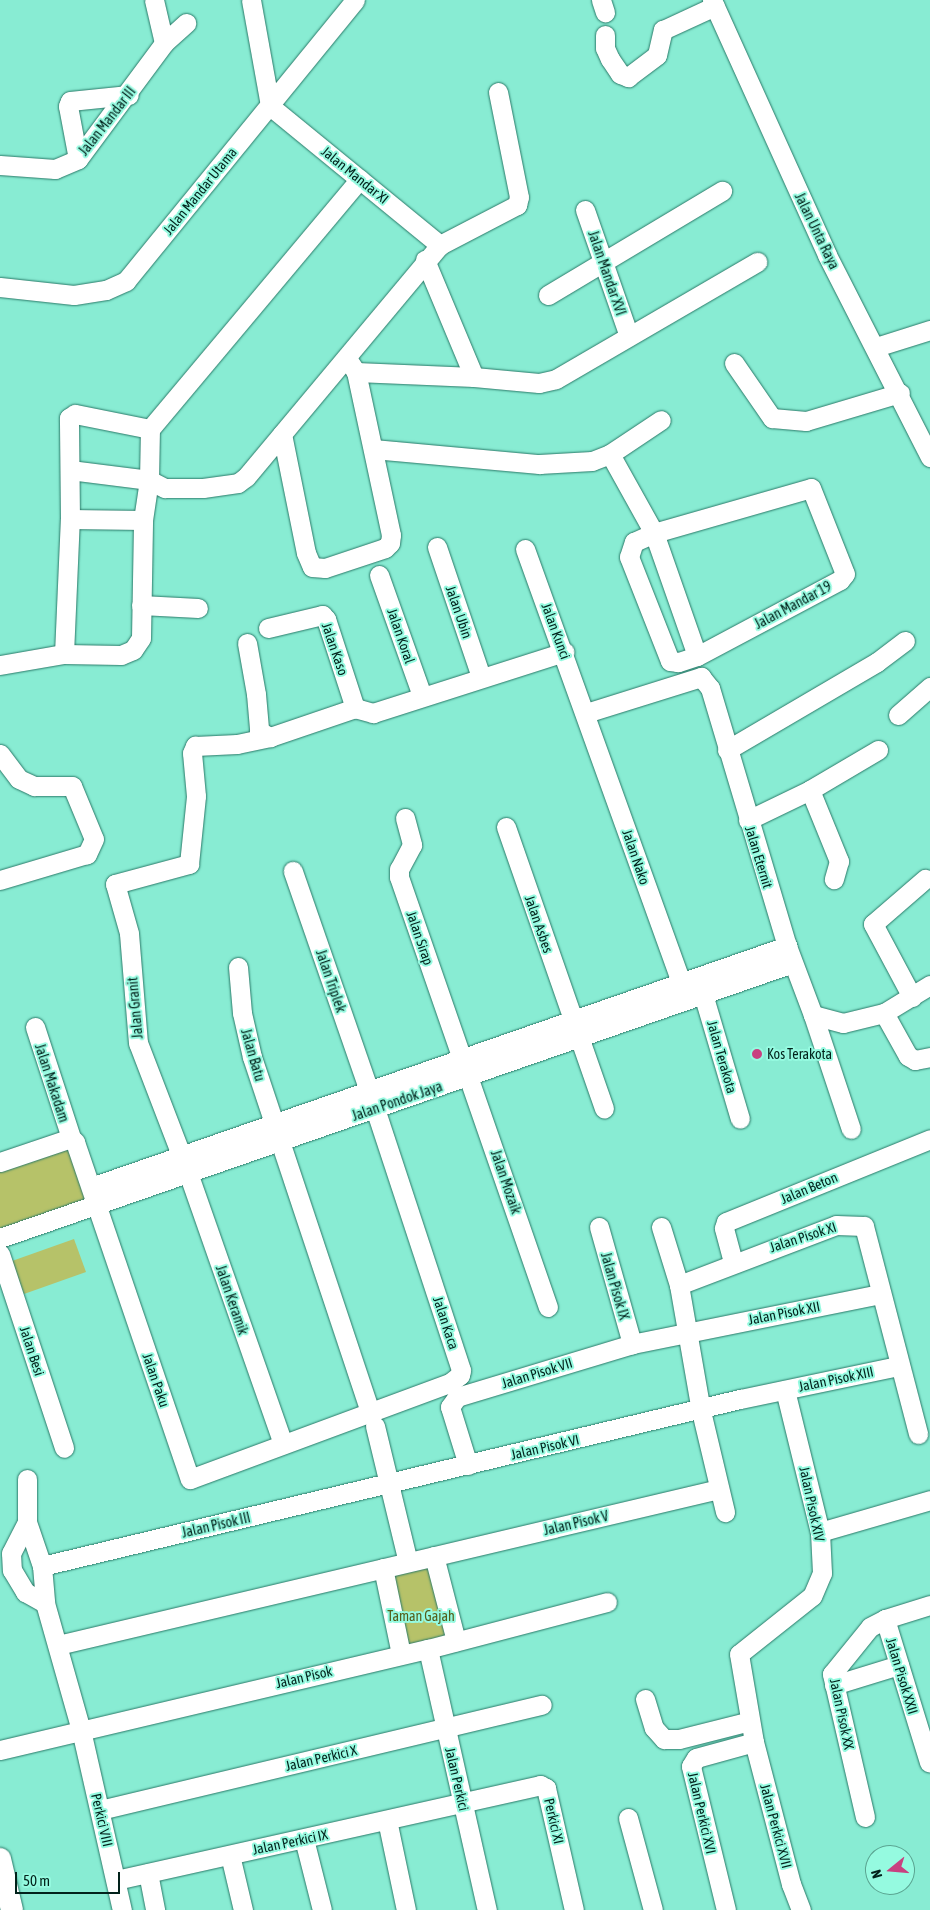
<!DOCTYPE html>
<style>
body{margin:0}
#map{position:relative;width:930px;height:1910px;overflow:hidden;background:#88ecd3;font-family:"Asap Condensed",sans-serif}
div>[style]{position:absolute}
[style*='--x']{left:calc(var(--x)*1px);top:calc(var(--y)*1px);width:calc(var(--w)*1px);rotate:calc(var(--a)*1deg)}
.green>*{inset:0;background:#b6c269}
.roads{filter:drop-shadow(0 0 1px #2a7968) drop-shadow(0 0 1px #2a7968)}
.minor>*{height:19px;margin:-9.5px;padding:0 9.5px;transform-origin:9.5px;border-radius:9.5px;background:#fff}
.major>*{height:22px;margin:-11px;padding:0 11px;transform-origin:11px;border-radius:11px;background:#fff}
.dots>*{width:14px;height:14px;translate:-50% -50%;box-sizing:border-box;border:2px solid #95fae0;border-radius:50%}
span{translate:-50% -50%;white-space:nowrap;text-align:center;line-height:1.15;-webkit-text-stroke:4px #95fae0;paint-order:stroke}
.street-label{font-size:14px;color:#02221b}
.poi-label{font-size:14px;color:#02221b}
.left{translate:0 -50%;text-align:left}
.park-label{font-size:14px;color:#555d1a}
.north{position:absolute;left:865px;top:1845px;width:50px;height:50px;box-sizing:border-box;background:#95fae0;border:1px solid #5aa491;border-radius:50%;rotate:253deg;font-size:14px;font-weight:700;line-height:20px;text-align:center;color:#02221b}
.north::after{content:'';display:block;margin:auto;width:18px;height:22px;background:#c84180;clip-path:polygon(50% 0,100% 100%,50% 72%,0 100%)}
.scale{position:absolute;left:15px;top:1872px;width:105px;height:22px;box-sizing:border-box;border:2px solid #02221b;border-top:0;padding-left:6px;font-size:15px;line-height:18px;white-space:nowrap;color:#02221b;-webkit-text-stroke:4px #95fae0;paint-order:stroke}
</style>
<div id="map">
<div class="green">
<div style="clip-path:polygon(73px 1142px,95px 1202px,0 1238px,0 1166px)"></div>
<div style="clip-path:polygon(74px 1239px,86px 1272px,24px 1294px,12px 1261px)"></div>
<div style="clip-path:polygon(434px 1556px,456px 1641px,401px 1654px,383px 1568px)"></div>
</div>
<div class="roads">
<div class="minor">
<div style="--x:154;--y:0;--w:44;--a:76.9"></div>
<div style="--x:251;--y:0;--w:108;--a:79.8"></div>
<div style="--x:270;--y:106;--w:220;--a:39.3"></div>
<div style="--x:601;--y:0;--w:13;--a:72"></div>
<div style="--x:712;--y:0;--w:280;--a:65.7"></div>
<div style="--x:827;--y:255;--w:227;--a:63"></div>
<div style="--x:605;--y:35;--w:13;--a:90"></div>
<div style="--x:605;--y:48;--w:12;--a:66"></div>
<div style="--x:610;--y:59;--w:18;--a:56"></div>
<div style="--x:620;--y:74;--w:9;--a:21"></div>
<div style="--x:628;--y:77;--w:36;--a:-37"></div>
<div style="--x:657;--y:55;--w:26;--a:-77"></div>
<div style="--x:663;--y:30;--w:57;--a:-24.8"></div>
<div style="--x:78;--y:159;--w:54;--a:-100.7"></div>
<div style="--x:68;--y:106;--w:5;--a:-68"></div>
<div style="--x:70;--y:101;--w:59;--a:-5.8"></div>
<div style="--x:0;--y:165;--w:55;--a:4.2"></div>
<div style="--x:55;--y:169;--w:25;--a:-23"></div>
<div style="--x:78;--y:159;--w:144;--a:-53.4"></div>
<div style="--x:164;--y:43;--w:30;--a:-42"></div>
<div style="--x:585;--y:210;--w:133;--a:70.8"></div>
<div style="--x:0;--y:287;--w:74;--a:6.2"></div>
<div style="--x:74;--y:295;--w:32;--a:-9"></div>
<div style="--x:106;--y:290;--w:22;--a:-24"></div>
<div style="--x:126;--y:281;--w:362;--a:-50.8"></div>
<div style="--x:548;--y:295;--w:203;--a:-30.9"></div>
<div style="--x:876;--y:347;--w:57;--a:-17.5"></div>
<div style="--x:350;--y:363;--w:11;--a:56"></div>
<div style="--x:356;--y:372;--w:118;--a:2.4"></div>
<div style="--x:474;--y:377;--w:127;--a:-112.7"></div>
<div style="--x:734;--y:363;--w:67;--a:55.4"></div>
<div style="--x:772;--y:418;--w:34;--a:5"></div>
<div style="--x:806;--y:421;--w:98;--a:-16.6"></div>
<div style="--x:474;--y:377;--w:65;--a:5.3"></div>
<div style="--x:539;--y:383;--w:17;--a:-13"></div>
<div style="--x:556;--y:379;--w:233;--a:-30.2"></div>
<div style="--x:282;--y:434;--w:121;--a:78.6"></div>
<div style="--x:306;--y:553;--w:15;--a:67"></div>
<div style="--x:312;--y:567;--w:13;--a:4"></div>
<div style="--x:325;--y:568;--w:63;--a:-18.4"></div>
<div style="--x:385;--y:548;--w:7;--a:-45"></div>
<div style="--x:390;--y:543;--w:8;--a:-83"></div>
<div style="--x:391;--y:535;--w:167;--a:-102.1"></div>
<div style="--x:373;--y:449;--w:167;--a:5.2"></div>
<div style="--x:539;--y:464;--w:53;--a:-3.2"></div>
<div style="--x:592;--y:461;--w:19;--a:-21"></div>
<div style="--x:610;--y:454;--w:90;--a:60.9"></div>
<div style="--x:654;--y:533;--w:130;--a:70.7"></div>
<div style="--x:610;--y:454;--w:61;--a:-33.7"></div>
<div style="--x:70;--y:470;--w:80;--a:7.2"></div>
<div style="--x:149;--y:480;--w:18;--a:27"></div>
<div style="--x:165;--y:488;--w:38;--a:0"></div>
<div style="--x:203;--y:488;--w:35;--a:-8"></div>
<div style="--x:238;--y:483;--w:10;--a:-37"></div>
<div style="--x:246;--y:477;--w:302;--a:-50.1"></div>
<div style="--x:440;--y:245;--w:87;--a:-27.5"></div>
<div style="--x:517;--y:205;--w:8;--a:-76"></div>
<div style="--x:519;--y:197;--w:107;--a:-101.3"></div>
<div style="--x:811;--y:488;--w:92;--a:68.4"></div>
<div style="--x:845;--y:574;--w:8;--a:130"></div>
<div style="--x:840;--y:580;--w:162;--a:152"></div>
<div style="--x:697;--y:656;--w:20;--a:162"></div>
<div style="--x:678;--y:662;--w:8;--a:-173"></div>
<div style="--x:670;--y:661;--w:112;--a:-111.5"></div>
<div style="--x:629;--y:557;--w:16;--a:-72"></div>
<div style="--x:634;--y:542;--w:22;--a:-24"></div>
<div style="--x:654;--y:533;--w:163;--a:-16"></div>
<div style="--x:70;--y:519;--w:73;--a:0.8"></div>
<div style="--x:437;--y:547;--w:137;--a:71.3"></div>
<div style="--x:525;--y:549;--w:473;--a:70.2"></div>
<div style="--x:379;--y:575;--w:128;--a:70.4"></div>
<div style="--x:141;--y:605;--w:57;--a:3"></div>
<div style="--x:268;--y:628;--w:56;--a:-13.5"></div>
<div style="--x:322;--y:615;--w:6;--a:45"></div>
<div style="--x:326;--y:619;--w:94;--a:72"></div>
<div style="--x:247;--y:643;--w:52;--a:80"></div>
<div style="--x:256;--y:694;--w:37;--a:85"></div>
<div style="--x:259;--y:731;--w:13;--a:29"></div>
<div style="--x:64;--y:654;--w:135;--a:-87.5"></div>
<div style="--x:70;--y:519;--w:101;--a:-90.6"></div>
<div style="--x:69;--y:418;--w:7;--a:-34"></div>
<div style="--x:75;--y:414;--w:76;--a:11.3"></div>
<div style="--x:0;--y:665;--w:65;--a:-9.8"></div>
<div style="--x:64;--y:654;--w:57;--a:1"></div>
<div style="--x:121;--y:655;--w:13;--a:-23"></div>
<div style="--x:133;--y:650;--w:14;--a:-56"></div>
<div style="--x:141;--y:638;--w:118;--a:-89"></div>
<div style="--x:143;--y:520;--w:40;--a:-81.5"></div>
<div style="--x:149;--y:480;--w:51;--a:-88.9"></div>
<div style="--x:150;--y:429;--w:326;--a:-50"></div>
<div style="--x:586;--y:713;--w:121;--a:-17.4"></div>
<div style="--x:701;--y:677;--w:14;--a:51"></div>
<div style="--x:710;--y:688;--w:269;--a:73.4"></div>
<div style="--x:787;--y:946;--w:74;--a:69.4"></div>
<div style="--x:813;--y:1015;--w:31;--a:15"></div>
<div style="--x:843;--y:1023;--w:42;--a:-13.7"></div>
<div style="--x:884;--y:1013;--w:54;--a:-31.3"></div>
<div style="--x:898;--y:715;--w:43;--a:-41.2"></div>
<div style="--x:727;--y:750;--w:174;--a:-30.4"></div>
<div style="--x:877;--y:662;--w:35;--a:-37"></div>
<div style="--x:0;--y:754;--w:31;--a:53"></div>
<div style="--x:19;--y:779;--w:17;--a:25"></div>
<div style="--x:34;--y:786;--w:38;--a:0"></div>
<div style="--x:72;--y:786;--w:57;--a:67.5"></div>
<div style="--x:94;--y:839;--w:17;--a:115"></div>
<div style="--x:87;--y:854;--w:91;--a:163.4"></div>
<div style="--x:810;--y:790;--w:77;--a:67.8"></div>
<div style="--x:839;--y:861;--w:19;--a:106"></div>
<div style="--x:405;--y:818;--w:28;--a:75"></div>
<div style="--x:412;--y:845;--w:27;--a:118"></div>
<div style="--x:399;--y:869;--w:8;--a:90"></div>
<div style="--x:399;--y:877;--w:455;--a:70.9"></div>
<div style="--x:748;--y:820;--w:69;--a:-25.8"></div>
<div style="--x:810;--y:790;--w:79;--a:-30.5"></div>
<div style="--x:506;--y:827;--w:298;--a:70.8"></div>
<div style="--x:238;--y:967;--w:46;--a:85"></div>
<div style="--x:242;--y:1013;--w:45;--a:77.2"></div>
<div style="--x:252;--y:1057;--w:374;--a:71.6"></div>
<div style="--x:703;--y:994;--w:130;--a:73.5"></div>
<div style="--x:912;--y:997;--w:83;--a:-118.1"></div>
<div style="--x:873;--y:924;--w:69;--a:-40.9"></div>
<div style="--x:884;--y:1013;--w:49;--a:60.8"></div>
<div style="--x:908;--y:1056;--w:8;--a:30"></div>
<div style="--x:915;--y:1060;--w:15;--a:-11"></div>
<div style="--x:813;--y:1015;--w:120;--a:71.6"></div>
<div style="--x:35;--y:1027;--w:117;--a:72"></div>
<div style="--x:0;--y:1162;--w:75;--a:-18.7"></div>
<div style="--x:71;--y:1138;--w:6;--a:45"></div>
<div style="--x:75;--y:1142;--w:356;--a:71.2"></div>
<div style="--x:190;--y:1479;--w:277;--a:-20.3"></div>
<div style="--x:450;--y:1383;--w:13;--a:-39"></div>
<div style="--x:460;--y:1375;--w:5;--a:-79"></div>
<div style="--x:461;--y:1370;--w:294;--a:-108.2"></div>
<div style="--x:369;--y:1091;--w:233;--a:-109.1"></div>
<div style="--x:91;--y:1187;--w:737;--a:-19.1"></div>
<div style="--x:599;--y:1227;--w:122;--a:74.2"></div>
<div style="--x:661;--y:1227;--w:61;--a:72.8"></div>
<div style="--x:679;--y:1285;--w:128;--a:80.1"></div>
<div style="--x:701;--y:1411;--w:104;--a:76.6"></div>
<div style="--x:0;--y:1238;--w:839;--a:-19.13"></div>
<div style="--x:0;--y:1254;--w:204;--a:71.7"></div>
<div style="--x:733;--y:1262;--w:35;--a:-105"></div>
<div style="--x:724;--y:1228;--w:6;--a:-72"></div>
<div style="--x:726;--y:1222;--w:220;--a:-22.1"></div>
<div style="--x:679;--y:1285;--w:168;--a:-20.9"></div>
<div style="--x:836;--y:1225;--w:28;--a:2"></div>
<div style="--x:864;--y:1226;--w:215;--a:75.4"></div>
<div style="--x:785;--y:1390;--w:146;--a:76.2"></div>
<div style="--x:820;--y:1532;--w:41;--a:87.2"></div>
<div style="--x:822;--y:1573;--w:25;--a:113"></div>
<div style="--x:812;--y:1596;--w:93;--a:141.5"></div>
<div style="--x:739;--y:1654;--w:89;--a:80.3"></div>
<div style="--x:754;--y:1742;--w:147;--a:75.4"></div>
<div style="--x:791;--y:1884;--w:28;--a:69"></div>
<div style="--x:375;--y:1426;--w:140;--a:76.4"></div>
<div style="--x:283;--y:1444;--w:287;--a:-109.3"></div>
<div style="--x:188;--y:1173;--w:139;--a:-111"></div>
<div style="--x:138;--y:1043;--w:110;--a:-94.7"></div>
<div style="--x:129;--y:933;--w:51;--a:-105.9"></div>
<div style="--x:115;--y:884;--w:77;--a:-15.1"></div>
<div style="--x:189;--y:864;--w:68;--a:-84.1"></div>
<div style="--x:196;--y:796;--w:43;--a:-95.3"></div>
<div style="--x:192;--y:753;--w:8;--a:-67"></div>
<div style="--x:195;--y:746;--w:42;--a:-2.7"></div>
<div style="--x:237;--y:744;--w:34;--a:-12"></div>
<div style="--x:270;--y:737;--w:90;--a:-18.8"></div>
<div style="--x:355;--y:708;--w:19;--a:16"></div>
<div style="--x:373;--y:713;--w:201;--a:-17.7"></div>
<div style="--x:468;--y:1465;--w:61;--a:-107.2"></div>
<div style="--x:450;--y:1407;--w:12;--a:-55"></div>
<div style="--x:457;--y:1397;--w:183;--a:-16.8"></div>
<div style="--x:632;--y:1344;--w:253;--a:-11.4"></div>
<div style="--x:27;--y:1479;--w:43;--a:90"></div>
<div style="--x:27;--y:1522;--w:35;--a:117"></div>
<div style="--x:11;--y:1553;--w:17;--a:87"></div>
<div style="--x:12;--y:1570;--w:26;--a:59"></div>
<div style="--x:25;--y:1592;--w:23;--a:29"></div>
<div style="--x:45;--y:1603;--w:132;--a:74.2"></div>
<div style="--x:81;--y:1730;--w:185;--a:77.2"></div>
<div style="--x:27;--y:1522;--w:46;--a:71.2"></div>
<div style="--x:42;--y:1566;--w:37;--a:85"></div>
<div style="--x:820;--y:1532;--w:115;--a:-16.2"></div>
<div style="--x:434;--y:1556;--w:88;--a:75.5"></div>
<div style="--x:42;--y:1566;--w:718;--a:-13.46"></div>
<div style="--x:740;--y:1399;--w:161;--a:-11.8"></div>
<div style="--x:383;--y:1568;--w:88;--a:78.2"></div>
<div style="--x:885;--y:1619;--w:150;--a:72.9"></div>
<div style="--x:58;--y:1645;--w:679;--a:-13.28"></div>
<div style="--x:428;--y:1649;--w:268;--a:77.3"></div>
<div style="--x:834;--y:1685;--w:68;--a:-17.1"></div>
<div style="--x:645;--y:1699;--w:30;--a:73"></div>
<div style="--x:654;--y:1728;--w:15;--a:48"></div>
<div style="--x:664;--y:1739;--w:15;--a:0"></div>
<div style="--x:679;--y:1739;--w:73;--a:-14.2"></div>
<div style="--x:0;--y:1750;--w:440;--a:-13.3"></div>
<div style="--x:428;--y:1649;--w:185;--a:-14.7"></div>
<div style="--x:100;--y:1810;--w:454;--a:-13.4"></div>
<div style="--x:865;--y:1817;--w:147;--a:-103"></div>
<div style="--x:832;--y:1674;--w:60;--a:-51"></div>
<div style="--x:870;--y:1627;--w:17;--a:-28"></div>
<div style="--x:885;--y:1619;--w:47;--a:-17.3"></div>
<div style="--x:628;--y:1818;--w:95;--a:74.8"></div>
<div style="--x:387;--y:1820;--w:92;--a:78.1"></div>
<div style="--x:304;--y:1839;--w:73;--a:75.8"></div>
<div style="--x:230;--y:1855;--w:57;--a:76.7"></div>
<div style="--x:148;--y:1873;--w:38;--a:79"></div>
<div style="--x:116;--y:1880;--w:435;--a:-12.6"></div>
<div style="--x:540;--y:1785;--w:7;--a:27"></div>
<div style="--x:546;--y:1788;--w:125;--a:77.1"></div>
<div style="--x:726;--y:1910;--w:148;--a:-103.7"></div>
<div style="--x:691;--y:1766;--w:9;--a:-58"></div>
<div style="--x:696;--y:1758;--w:60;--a:-15.4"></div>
</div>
<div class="major">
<div style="--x:0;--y:1859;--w:52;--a:76.8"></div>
</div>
</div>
<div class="dots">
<div style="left:757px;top:1054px;background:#c84180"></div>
</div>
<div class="street-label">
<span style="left:107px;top:121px;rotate:-52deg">Jalan Mandar III</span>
<span style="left:355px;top:175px;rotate:39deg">Jalan Mandar XI</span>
<span style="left:200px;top:191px;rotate:-51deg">Jalan Mandar Utama</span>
<span style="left:817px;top:231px;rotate:64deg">Jalan Unta Raya</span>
<span style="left:607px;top:273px;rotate:71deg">Jalan Mandar XVI</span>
<span style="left:793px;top:605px;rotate:-28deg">Jalan Mandar 19</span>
<span style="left:459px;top:612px;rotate:71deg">Jalan Ubin</span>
<span style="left:556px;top:631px;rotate:70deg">Jalan Kunci</span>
<span style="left:401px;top:636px;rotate:71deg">Jalan Koral</span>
<span style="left:335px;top:649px;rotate:71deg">Jalan Kaso</span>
<span style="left:636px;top:857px;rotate:71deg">Jalan Nako</span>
<span style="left:759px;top:857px;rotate:73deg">Jalan Eternit</span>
<span style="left:539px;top:924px;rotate:71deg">Jalan Asbes</span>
<span style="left:420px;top:938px;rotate:71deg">Jalan Sirap</span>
<span style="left:331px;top:981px;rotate:71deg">Jalan Triplek</span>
<span style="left:135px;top:1008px;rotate:-95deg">Jalan Granit</span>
<span style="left:253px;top:1055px;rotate:74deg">Jalan Batu</span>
<span style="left:722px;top:1057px;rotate:74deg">Jalan Terakota</span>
<span style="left:52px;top:1083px;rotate:72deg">Jalan Makadam</span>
<span style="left:397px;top:1101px;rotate:-19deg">Jalan Pondok Jaya</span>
<span style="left:506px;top:1182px;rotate:71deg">Jalan Mozaik</span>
<span style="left:809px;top:1188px;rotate:-23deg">Jalan Beton</span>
<span style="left:803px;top:1237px;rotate:-18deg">Jalan Pisok XI</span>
<span style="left:615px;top:1286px;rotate:74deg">Jalan Pisok IX</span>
<span style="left:232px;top:1300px;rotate:71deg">Jalan Keramik</span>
<span style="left:784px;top:1313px;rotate:-11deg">Jalan Pisok XII</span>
<span style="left:446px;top:1323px;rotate:72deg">Jalan Kaca</span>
<span style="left:32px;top:1351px;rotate:72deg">Jalan Besi</span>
<span style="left:537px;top:1373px;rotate:-17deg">Jalan Pisok VII</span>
<span style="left:836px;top:1379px;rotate:-12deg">Jalan Pisok XIII</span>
<span style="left:156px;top:1380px;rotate:71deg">Jalan Paku</span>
<span style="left:545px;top:1447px;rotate:-13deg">Jalan Pisok VI</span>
<span style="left:812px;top:1504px;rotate:78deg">Jalan Pisok XIV</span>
<span style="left:576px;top:1523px;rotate:-13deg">Jalan Pisok V</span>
<span style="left:216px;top:1525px;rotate:-13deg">Jalan Pisok III</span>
<span style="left:902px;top:1676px;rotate:73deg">Jalan Pisok XXII</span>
<span style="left:304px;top:1677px;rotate:-13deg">Jalan Pisok</span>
<span style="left:842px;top:1714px;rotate:78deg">Jalan Pisok XX</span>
<span style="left:321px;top:1758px;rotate:-13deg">Jalan Perkici X</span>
<span style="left:457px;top:1779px;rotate:77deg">Jalan Perkici</span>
<span style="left:702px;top:1813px;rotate:77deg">Jalan Perkici XVI</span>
<span style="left:102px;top:1820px;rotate:77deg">Perkici VIII</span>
<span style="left:554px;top:1821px;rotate:77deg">Perkici XI</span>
<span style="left:776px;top:1826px;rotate:75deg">Jalan Perkici XVII</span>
<span style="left:290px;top:1842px;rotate:-12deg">Jalan Perkici IX</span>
</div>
<div class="poi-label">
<span class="left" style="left:767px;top:1054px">Kos Terakota</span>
</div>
<div class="park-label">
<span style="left:421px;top:1616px">Taman Gajah</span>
</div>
<div class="north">N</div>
<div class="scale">50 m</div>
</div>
